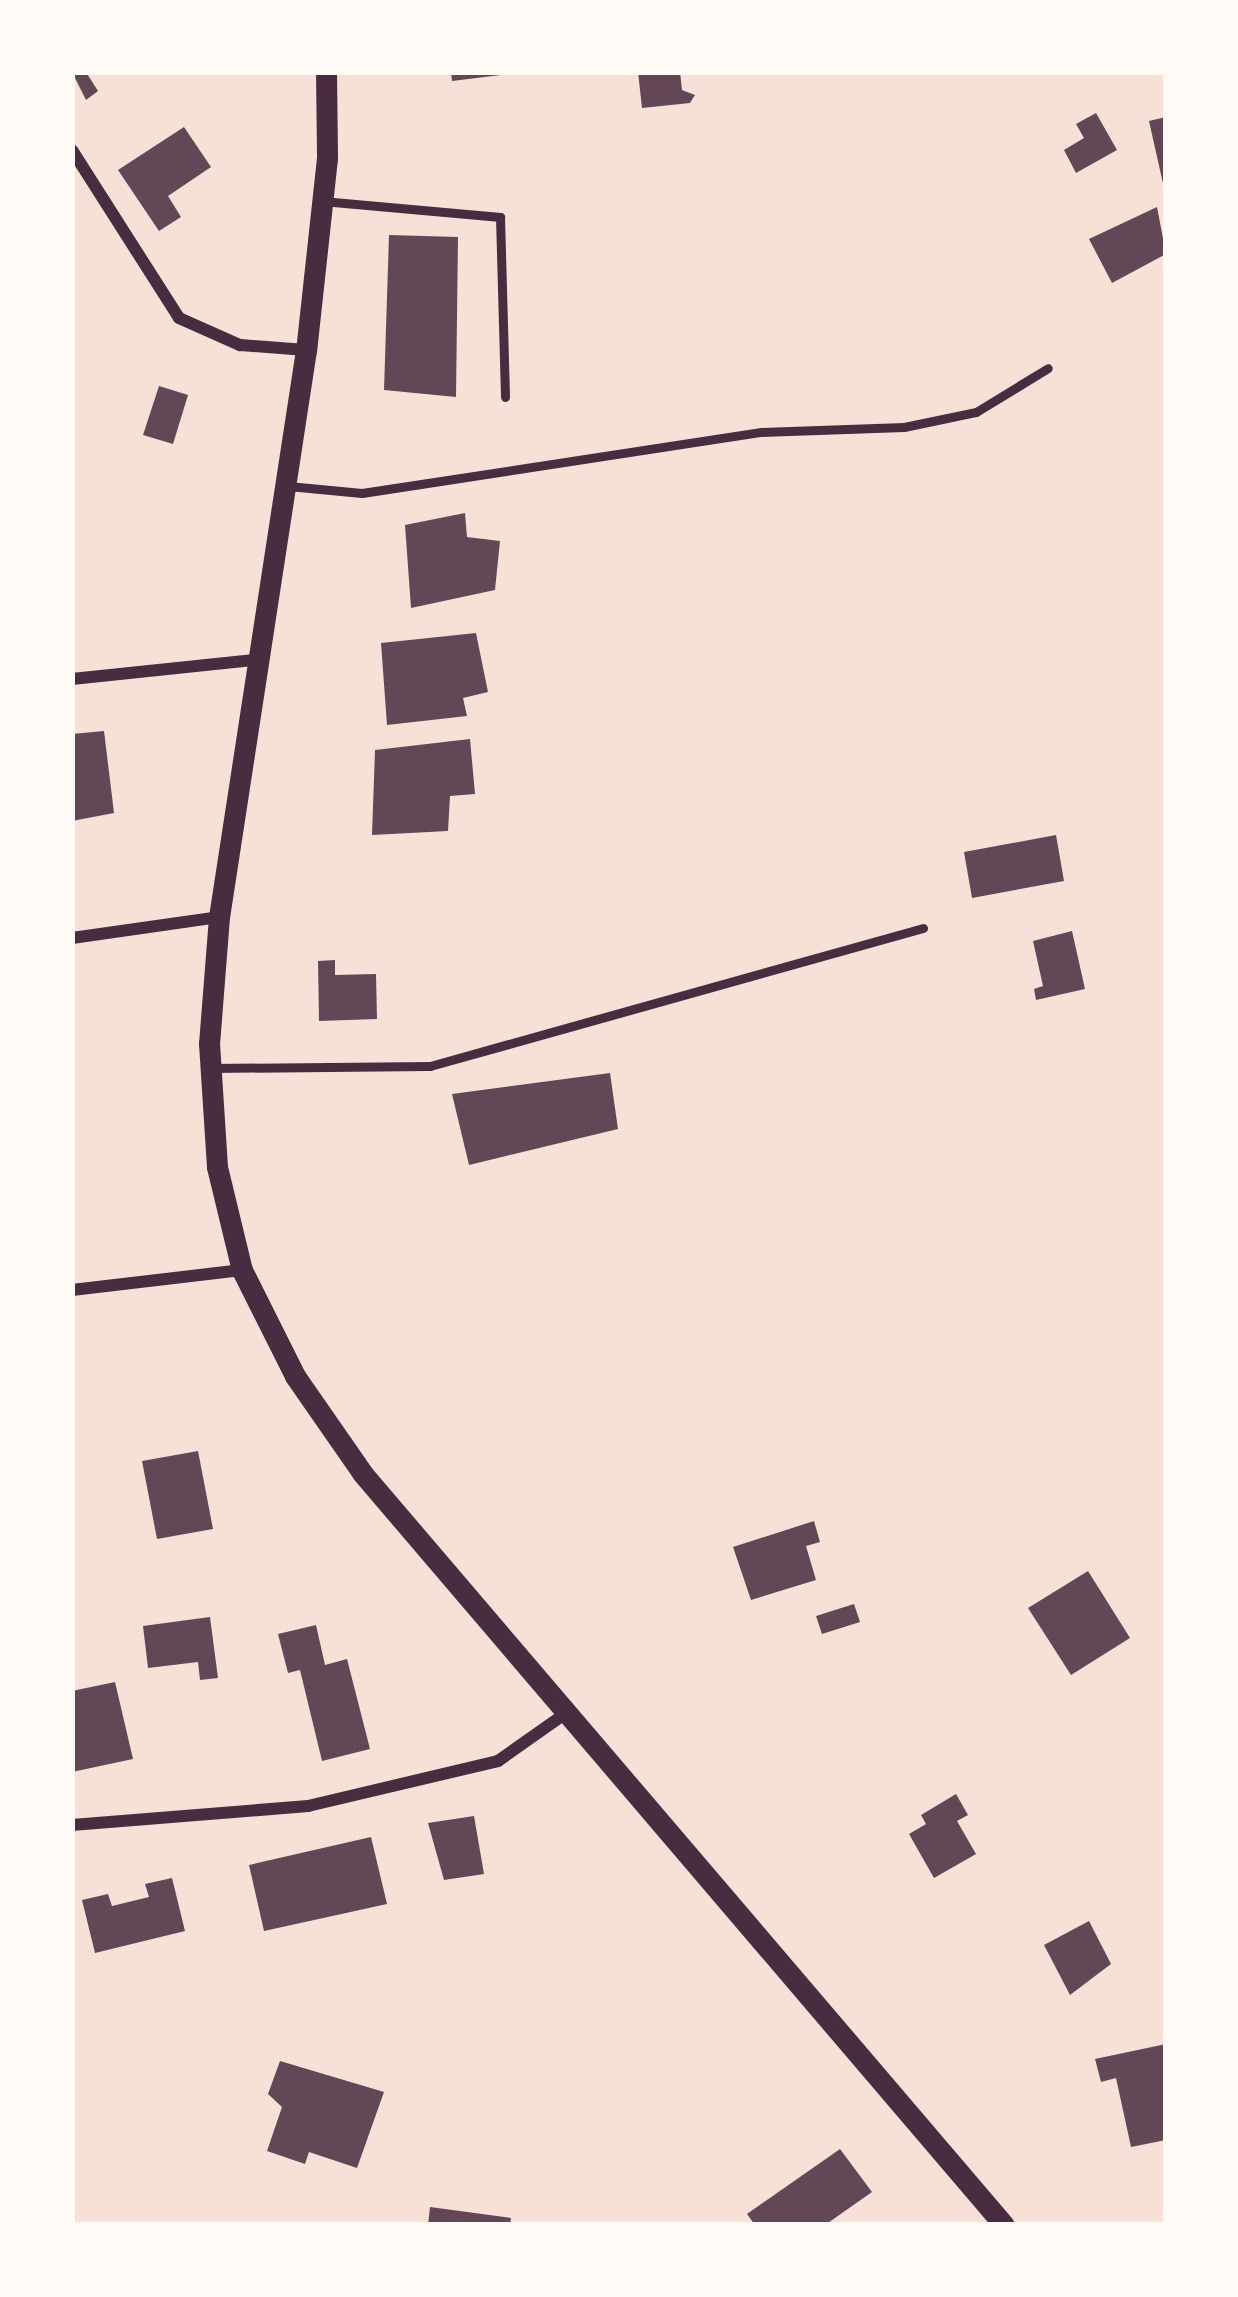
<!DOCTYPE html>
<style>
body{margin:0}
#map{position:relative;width:1238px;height:2297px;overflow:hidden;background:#f7e1d7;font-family:"Alegreya Sans",sans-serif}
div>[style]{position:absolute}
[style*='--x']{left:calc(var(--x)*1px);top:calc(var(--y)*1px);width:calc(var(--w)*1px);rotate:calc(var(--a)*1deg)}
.building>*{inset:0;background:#644757}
.service>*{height:9px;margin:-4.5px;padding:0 4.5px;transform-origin:4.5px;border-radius:4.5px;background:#4a2c40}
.minor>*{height:12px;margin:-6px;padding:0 6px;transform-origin:6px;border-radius:6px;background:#4a2c40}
.tertiary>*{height:21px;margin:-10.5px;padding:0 10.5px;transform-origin:10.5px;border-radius:10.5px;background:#4a2c40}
span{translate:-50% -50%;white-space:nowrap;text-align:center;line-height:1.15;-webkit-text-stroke:12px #fffaf5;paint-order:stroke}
.frame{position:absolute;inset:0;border:75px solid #fffaf5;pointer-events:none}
</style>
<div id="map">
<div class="building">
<div style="clip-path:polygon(72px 72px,86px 72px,98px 91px,86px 100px)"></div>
<div style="clip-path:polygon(451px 72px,501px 72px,501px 75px,452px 81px)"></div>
<div style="clip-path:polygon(638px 72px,680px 72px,682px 90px,695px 95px,690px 103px,642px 108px)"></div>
<div style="clip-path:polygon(1096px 113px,1117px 150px,1076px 173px,1064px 150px,1084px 138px,1076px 124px)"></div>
<div style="clip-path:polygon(1166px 117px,1166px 187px,1164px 188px,1149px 121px)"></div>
<div style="clip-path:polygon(184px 127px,211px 167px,168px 196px,181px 217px,159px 231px,118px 170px)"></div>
<div style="clip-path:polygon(1157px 207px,1166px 254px,1112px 283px,1089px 239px)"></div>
<div style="clip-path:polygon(389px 235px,458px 237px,456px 397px,384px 390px)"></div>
<div style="clip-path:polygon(159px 386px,188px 395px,173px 444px,143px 435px)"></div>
<div style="clip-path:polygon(465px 513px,467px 537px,500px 541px,495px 590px,411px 608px,405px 525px)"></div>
<div style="clip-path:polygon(476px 633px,488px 692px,463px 698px,467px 716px,387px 725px,381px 643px)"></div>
<div style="clip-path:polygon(104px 731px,114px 813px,72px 821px,72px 734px)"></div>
<div style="clip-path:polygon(470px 739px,475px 794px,450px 796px,448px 831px,372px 835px,375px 750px)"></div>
<div style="clip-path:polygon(1056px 835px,1064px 881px,972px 898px,964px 852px)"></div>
<div style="clip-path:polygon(1072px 931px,1085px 989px,1036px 1000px,1034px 989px,1043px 986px,1033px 941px)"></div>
<div style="clip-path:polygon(335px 960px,335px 975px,376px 974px,377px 1019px,319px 1021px,318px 961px)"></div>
<div style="clip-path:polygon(610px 1073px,618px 1129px,469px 1165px,452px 1094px)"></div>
<div style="clip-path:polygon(198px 1451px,213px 1529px,157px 1539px,142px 1461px)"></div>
<div style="clip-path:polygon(814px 1521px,820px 1542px,806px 1546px,816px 1580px,751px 1600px,733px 1547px)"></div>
<div style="clip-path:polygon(1088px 1571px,1130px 1638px,1071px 1675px,1028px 1608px)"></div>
<div style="clip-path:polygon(854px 1604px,860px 1622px,822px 1634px,816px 1616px)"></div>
<div style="clip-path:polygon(210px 1617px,218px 1678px,200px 1680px,198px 1662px,148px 1668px,143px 1626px)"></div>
<div style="clip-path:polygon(316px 1625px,325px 1665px,347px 1659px,370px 1749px,322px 1761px,300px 1670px,288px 1673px,278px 1634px)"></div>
<div style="clip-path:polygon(115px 1682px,133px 1759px,72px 1772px,72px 1691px)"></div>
<div style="clip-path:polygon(956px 1794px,968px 1815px,957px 1821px,976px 1854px,934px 1878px,909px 1834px,926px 1824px,921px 1815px)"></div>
<div style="clip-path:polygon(474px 1816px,484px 1874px,444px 1880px,428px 1823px)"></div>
<div style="clip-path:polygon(371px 1837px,387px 1904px,264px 1931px,249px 1865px)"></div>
<div style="clip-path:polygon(172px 1878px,185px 1931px,95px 1953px,82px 1900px,108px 1894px,112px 1906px,149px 1897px,145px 1884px)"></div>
<div style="clip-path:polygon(1089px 1921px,1111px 1964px,1070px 1995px,1044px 1945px)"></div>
<div style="clip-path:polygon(1166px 2044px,1166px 2140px,1131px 2147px,1116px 2078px,1101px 2082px,1095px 2059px)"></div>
<div style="clip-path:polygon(280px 2061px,384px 2092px,357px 2168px,309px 2152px,305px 2164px,267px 2151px,282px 2107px,268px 2094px)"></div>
<div style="clip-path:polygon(840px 2149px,872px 2192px,825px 2225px,755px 2225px,747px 2214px)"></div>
<div style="clip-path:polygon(430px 2207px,511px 2218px,510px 2225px,428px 2225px)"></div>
</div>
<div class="service">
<div style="--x:322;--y:201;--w:179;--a:5.1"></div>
<div style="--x:500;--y:217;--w:180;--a:88.4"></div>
<div style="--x:288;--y:486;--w:74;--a:5.4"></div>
<div style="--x:362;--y:493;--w:404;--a:-8.7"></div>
<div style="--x:761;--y:432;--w:143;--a:-2"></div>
<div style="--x:904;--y:427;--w:74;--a:-11.8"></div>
<div style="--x:976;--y:412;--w:84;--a:-31.4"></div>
<div style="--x:211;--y:1068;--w:219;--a:-0.5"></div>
<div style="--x:430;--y:1066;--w:512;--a:-15.64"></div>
</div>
<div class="minor">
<div style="--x:72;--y:150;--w:199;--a:57.5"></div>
<div style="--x:179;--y:318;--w:67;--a:23.9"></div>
<div style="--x:240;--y:345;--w:66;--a:4.3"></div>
<div style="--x:72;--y:679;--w:190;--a:-6"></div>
<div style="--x:72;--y:938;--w:148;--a:-8.1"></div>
<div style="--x:72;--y:1290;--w:171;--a:-6.7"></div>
<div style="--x:72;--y:1825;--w:237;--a:-4.6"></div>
<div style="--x:308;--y:1806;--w:195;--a:-13.3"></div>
<div style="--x:498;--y:1761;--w:87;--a:-35.2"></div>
</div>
<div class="tertiary">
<div style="--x:326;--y:72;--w:86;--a:89.3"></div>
<div style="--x:327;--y:158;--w:193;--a:96.2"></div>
<div style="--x:306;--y:350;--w:574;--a:98.72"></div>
<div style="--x:219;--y:917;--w:126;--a:94.5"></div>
<div style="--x:209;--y:1043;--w:124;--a:86.3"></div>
<div style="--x:217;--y:1167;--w:106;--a:76.4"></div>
<div style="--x:242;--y:1270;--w:119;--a:63.4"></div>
<div style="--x:295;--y:1376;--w:119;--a:55.2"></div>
<div style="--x:363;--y:1474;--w:987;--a:49.52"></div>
</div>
<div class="frame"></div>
</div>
